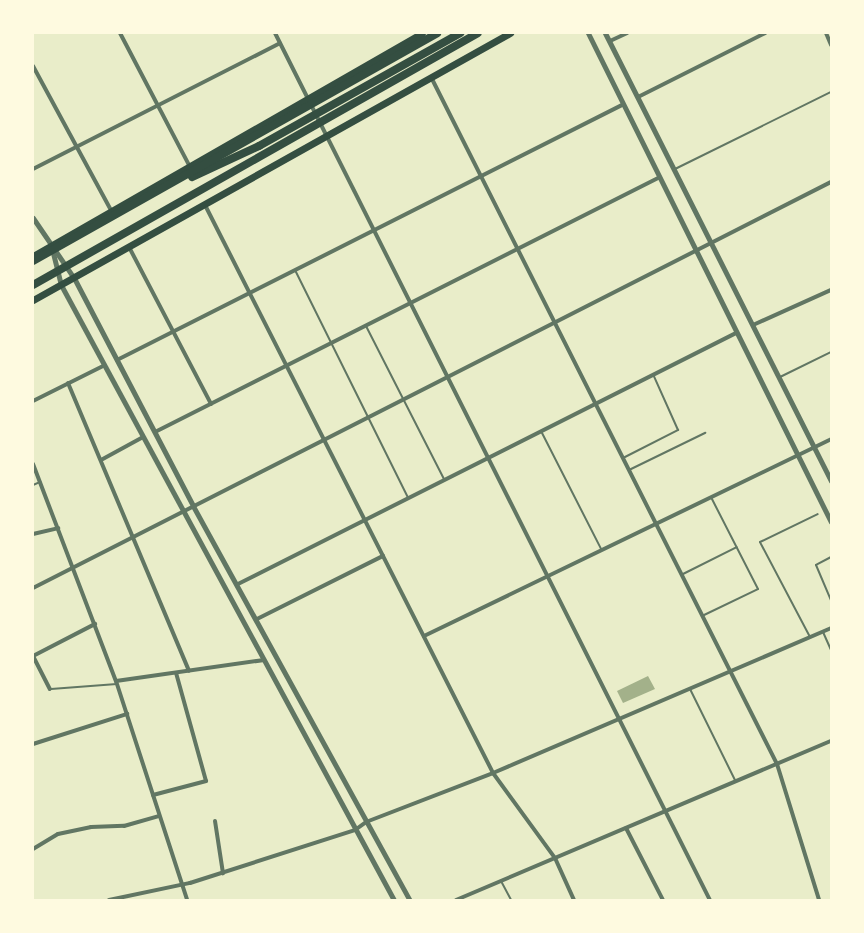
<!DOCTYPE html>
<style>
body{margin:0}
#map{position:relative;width:864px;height:933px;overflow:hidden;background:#e9edc9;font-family:Commissioner,sans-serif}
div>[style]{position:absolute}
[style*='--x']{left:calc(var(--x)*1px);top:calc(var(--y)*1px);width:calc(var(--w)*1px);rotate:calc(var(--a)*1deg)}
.water>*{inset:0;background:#a3b18a}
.service>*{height:2px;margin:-1px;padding:0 1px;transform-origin:1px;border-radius:1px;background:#617663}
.minor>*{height:4px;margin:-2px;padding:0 2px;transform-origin:2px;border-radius:2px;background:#617663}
.tertiary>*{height:5px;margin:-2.5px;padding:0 2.5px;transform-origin:2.5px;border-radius:2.5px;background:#617663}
.primary>*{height:7px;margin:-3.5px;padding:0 3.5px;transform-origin:3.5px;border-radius:3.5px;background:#344e41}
.motorway>*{height:8px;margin:-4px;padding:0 4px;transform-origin:4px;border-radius:4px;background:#344e41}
span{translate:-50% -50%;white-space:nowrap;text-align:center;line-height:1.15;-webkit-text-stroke:4.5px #fefae0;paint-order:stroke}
.frame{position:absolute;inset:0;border:34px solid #fefae0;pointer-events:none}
</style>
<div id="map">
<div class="water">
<div style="clip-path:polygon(648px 676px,655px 689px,623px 703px,617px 691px)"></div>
</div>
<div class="service">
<div style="--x:675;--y:169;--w:174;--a:-26.3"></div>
<div style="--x:295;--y:270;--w:254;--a:63.6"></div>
<div style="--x:366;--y:326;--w:172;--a:63"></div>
<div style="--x:780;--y:377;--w:57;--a:-26.1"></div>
<div style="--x:541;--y:431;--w:132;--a:63"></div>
<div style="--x:623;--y:458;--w:62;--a:-27"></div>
<div style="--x:678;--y:430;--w:61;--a:-114.1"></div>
<div style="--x:629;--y:470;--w:85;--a:-26"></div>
<div style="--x:33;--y:485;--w:8;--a:-23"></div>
<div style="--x:831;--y:557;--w:17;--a:152"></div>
<div style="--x:816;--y:565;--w:39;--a:67"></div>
<div style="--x:683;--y:574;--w:60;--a:-26.6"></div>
<div style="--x:702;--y:616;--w:62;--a:-25.7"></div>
<div style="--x:758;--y:589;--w:103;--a:-117.1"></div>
<div style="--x:823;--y:632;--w:20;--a:66"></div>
<div style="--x:810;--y:637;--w:107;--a:-117.8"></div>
<div style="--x:760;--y:542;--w:64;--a:-25.8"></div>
<div style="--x:51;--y:689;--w:66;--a:-4.3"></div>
<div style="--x:690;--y:689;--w:102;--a:63.7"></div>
<div style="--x:501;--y:881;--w:21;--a:62"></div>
</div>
<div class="minor">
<div style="--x:120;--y:33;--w:151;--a:62.4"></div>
<div style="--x:275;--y:33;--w:970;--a:63.36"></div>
<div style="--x:826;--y:33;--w:13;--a:67"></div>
<div style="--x:610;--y:41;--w:19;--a:-25"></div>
<div style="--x:33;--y:66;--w:164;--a:61.6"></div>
<div style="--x:431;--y:77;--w:769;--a:63.27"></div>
<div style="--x:777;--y:764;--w:142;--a:72.8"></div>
<div style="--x:638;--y:97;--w:142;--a:-26.7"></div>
<div style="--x:33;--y:169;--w:277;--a:-27"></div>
<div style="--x:205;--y:205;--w:637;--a:63.11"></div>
<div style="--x:493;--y:773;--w:105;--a:53.9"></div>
<div style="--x:555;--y:858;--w:46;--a:65.7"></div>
<div style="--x:129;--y:247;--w:177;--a:62.4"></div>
<div style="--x:753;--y:325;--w:85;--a:-24.2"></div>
<div style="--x:117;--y:360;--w:566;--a:-26.79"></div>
<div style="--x:68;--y:383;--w:312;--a:67.2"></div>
<div style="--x:33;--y:401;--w:80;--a:-26.6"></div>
<div style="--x:155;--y:432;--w:563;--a:-26.79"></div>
<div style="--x:101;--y:460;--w:48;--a:-28.7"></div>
<div style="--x:33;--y:464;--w:232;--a:69.1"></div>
<div style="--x:116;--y:681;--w:230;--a:72"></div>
<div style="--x:33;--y:534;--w:26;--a:-13"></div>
<div style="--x:238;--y:584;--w:558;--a:-26.75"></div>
<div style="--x:33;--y:588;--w:895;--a:-26.97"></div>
<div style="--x:257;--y:619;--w:141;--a:-26.6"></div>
<div style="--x:424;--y:636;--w:452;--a:-25.8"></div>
<div style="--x:33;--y:656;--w:70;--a:-27.3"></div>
<div style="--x:33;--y:656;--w:37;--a:63"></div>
<div style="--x:116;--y:681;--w:148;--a:-8.1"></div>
<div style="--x:33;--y:744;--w:99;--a:-17.7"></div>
<div style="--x:153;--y:795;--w:55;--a:-14.8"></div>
<div style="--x:206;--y:781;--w:112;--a:-105.5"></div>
<div style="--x:215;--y:821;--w:53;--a:81.3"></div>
<div style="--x:626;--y:828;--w:81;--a:62.8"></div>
<div style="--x:33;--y:849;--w:29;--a:-31"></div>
<div style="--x:58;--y:834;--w:34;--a:-12"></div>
<div style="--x:91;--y:827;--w:33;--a:-2"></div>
<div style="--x:124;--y:826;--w:36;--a:-16"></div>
<div style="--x:109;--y:900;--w:83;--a:-11.9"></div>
<div style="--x:190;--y:883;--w:173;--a:-17.8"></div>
<div style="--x:355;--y:830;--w:14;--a:-36"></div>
<div style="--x:366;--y:822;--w:136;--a:-21.1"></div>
<div style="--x:493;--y:773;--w:368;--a:-23.2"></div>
<div style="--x:456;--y:900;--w:407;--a:-23"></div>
</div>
<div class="tertiary">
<div style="--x:588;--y:33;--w:546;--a:63.58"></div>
<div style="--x:605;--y:33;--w:502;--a:63.23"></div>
<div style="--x:33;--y:218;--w:73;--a:55.7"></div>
<div style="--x:74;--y:278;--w:257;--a:62.4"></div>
<div style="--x:193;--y:506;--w:450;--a:61.2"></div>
<div style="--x:52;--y:249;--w:37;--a:76"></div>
<div style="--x:61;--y:285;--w:699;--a:61.57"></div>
</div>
<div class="primary">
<div style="--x:33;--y:256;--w:448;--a:-29.8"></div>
<div style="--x:33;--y:300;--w:547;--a:-29.24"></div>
</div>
<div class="motorway">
<div style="--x:192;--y:177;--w:74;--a:-24.8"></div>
<div style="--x:259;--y:146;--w:231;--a:-29.3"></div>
<div style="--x:33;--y:261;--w:464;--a:-29.4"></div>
<div style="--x:33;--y:285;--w:511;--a:-29.52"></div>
</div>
<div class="frame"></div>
</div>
